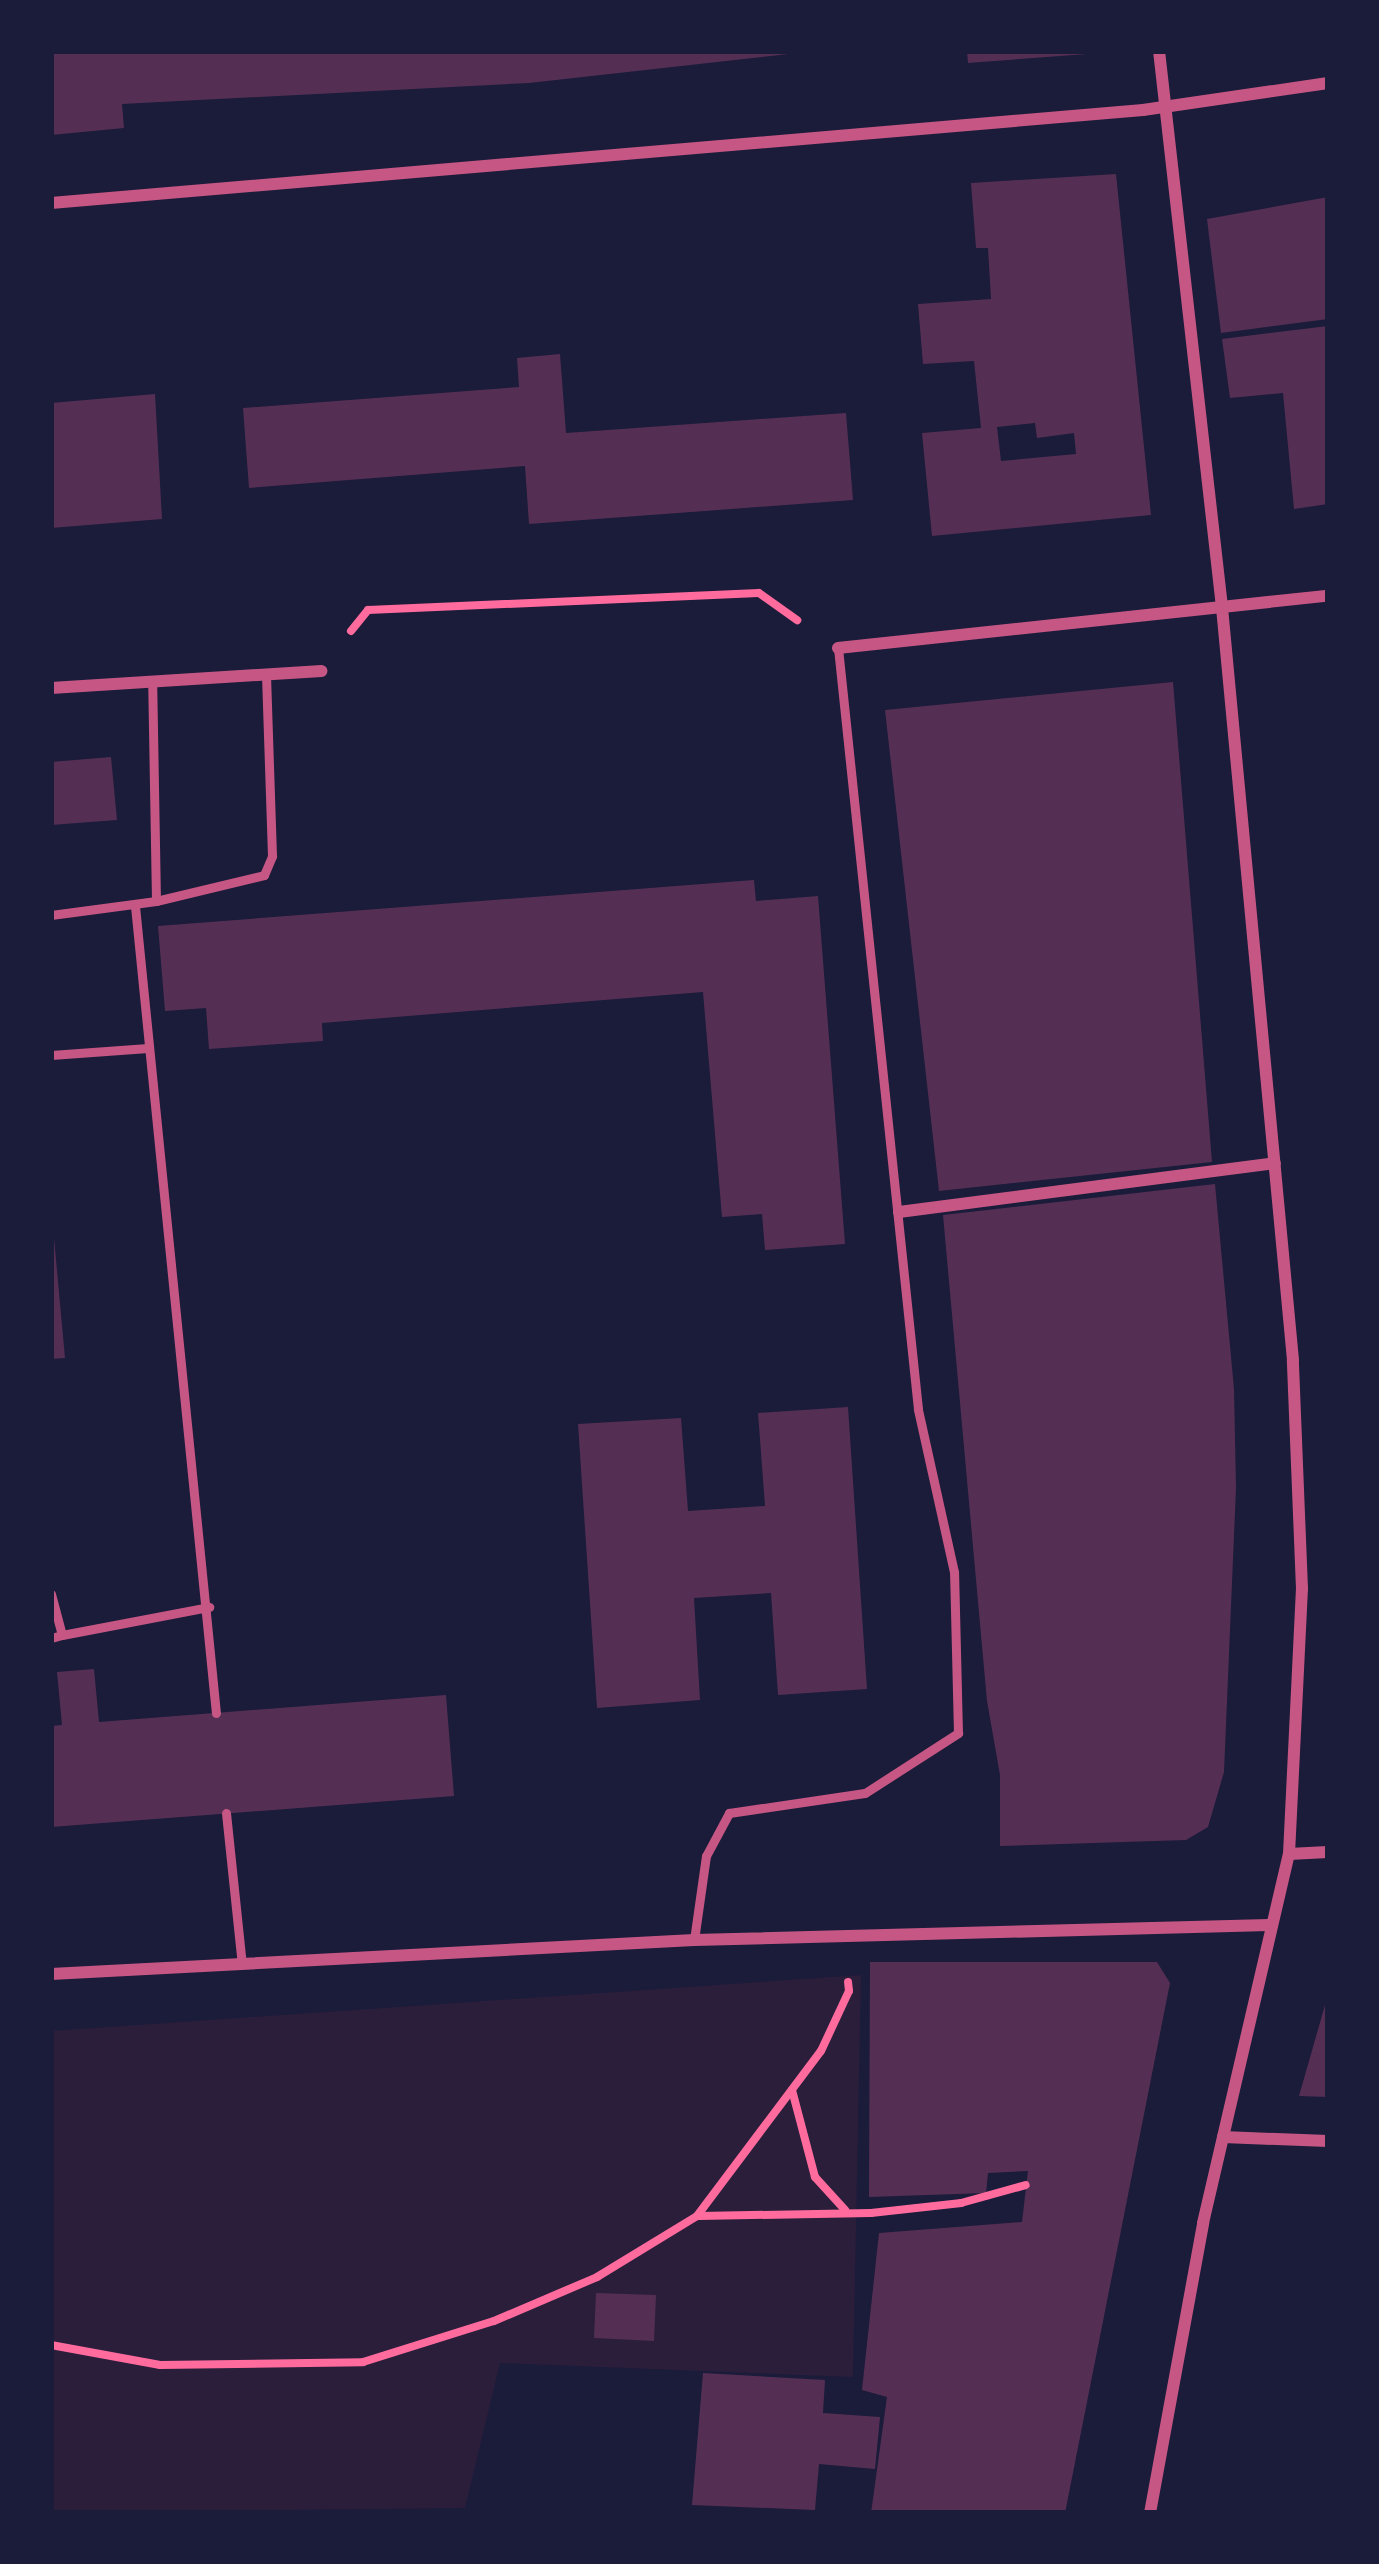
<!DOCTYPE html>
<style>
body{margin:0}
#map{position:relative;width:1379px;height:2564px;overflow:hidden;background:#1b1b3a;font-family:"Space Grotesk",sans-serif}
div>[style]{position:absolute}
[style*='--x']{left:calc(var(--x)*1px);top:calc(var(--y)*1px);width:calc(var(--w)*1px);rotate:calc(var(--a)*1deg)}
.green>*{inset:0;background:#2a1e3b}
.building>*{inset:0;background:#542f53}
.path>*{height:8px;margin:-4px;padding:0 4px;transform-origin:4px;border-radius:4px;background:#ff6b9d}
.service>*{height:9px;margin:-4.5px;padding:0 4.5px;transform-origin:4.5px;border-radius:4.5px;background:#c65784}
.minor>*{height:12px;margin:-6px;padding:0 6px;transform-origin:6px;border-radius:6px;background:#c65784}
span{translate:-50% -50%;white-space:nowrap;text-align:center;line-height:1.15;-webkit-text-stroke:12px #1b1b3a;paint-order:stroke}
.frame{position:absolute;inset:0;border:54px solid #1b1b3a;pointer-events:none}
</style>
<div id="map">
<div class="green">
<div style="clip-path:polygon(861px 1975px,853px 2377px,500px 2363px,465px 2508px,51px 2513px,51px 2031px)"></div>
</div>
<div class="building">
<div style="clip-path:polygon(51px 51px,787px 51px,788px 54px,529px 83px,122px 104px,124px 128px,51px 135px)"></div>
<div style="clip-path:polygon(967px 51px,1087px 51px,1087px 54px,968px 63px)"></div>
<div style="clip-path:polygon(evenodd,1116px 174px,1151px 515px,932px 536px,922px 433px,981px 428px,974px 361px,923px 364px,918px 304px,991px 299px,988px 248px,976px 248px,971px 183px,1116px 174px,1035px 423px,1037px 438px,1074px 433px,1076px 454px,1001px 461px,997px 427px,1035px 423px)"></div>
<div style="clip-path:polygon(1328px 197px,1328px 319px,1221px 333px,1207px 219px)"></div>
<div style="clip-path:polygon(1328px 326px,1328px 504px,1294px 509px,1283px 393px,1230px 398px,1222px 339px)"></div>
<div style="clip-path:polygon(560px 354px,566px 433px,846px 413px,853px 500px,529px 524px,525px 466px,249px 488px,243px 408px,519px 387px,517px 358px)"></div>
<div style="clip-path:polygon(155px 394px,162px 519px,51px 528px,51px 403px)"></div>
<div style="clip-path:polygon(1173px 682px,1212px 1162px,939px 1191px,885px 710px)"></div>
<div style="clip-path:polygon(111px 757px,117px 820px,51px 825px,51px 762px)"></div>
<div style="clip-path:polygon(754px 880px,756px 901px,818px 896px,845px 1244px,765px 1250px,762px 1214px,722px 1217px,703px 992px,322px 1023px,323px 1041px,209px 1049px,206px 1008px,165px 1011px,158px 926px)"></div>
<div style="clip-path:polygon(1215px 1184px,1234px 1389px,1236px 1488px,1224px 1772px,1208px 1827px,1186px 1840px,1000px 1846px,1000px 1775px,987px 1701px,943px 1215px)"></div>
<div style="clip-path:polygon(51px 1205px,65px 1358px,51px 1359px)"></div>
<div style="clip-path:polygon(848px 1407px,867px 1689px,778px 1695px,771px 1593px,694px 1598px,700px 1700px,597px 1708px,578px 1424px,681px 1418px,688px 1511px,765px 1506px,758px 1413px)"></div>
<div style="clip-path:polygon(94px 1669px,99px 1722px,446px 1695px,454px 1796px,51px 1827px,51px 1726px,62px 1725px,57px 1672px)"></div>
<div style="clip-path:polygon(870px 1962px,1157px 1962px,1170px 1983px,1065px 2513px,871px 2513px,887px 2397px,862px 2390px,879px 2233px,1022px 2222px,1028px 2171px,988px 2173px,986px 2193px,869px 2197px)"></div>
<div style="clip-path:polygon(1327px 1998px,1328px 2097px,1299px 2096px)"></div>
<div style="clip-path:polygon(596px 2293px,656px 2295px,654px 2341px,594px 2338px)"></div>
<div style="clip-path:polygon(703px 2373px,825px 2380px,823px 2413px,880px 2417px,875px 2469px,819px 2464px,815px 2510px,692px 2505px)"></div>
</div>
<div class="path">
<div style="--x:351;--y:631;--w:27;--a:-51"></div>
<div style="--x:368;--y:610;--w:391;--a:-2.5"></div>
<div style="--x:759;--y:593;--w:47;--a:35.4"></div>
<div style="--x:792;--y:2090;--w:90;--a:75.2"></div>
<div style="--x:815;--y:2177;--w:45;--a:47.7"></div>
<div style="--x:699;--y:2216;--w:172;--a:-1"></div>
<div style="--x:871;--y:2213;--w:91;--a:-6.3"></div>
<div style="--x:961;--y:2203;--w:67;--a:-15.5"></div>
<div style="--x:51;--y:2345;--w:111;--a:10.4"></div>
<div style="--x:160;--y:2365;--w:203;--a:-0.8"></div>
<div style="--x:363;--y:2362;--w:137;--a:-17.4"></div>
<div style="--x:494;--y:2321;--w:112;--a:-23.1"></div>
<div style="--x:597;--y:2277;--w:117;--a:-31.4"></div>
<div style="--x:697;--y:2216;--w:206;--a:-53.1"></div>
<div style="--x:821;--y:2051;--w:66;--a:-65"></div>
<div style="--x:849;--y:1991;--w:9;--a:-96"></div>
</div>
<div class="service">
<div style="--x:156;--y:901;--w:111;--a:-13.5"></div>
<div style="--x:264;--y:875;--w:21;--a:-67"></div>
<div style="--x:272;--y:856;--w:182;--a:-91.9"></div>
<div style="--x:135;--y:906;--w:811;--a:84.27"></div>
<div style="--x:51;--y:915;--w:106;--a:-7.6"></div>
<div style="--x:156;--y:901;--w:220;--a:-91"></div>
<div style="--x:51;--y:1055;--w:97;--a:-4.1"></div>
<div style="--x:51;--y:1594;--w:42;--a:75"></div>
<div style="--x:62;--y:1635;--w:11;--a:165"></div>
<div style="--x:62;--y:1635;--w:150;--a:-10.8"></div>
<div style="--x:226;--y:1813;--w:152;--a:84"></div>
<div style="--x:694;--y:1940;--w:85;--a:-81.9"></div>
<div style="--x:706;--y:1856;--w:49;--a:-61.9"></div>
<div style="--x:729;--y:1813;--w:137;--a:-8.4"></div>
<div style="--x:865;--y:1793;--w:111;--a:-32.8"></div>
<div style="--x:958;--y:1733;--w:161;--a:-91.4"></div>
<div style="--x:954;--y:1572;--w:167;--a:-102.5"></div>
<div style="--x:918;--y:1409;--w:765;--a:-96"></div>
</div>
<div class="minor">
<div style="--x:51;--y:203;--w:1096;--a:-4.87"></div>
<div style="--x:1143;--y:110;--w:187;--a:-8.3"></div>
<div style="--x:838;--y:648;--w:493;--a:-6.1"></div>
<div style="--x:51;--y:688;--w:271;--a:-3.6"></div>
<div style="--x:899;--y:1212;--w:379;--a:-7.4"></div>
<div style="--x:1289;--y:1854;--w:39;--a:-3"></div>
<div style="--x:51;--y:1974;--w:644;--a:-3.03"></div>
<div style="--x:694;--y:1940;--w:575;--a:-1.49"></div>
<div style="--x:1223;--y:2137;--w:105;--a:2.2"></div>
<div style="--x:1150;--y:2513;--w:295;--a:-79.6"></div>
<div style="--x:1203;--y:2223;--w:379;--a:-76.9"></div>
<div style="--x:1289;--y:1854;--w:265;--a:-87.2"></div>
<div style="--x:1302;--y:1589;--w:229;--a:-92.3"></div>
<div style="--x:1293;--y:1360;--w:756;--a:-95.39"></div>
<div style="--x:1222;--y:607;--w:560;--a:-96.46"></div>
</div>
<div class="frame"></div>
</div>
